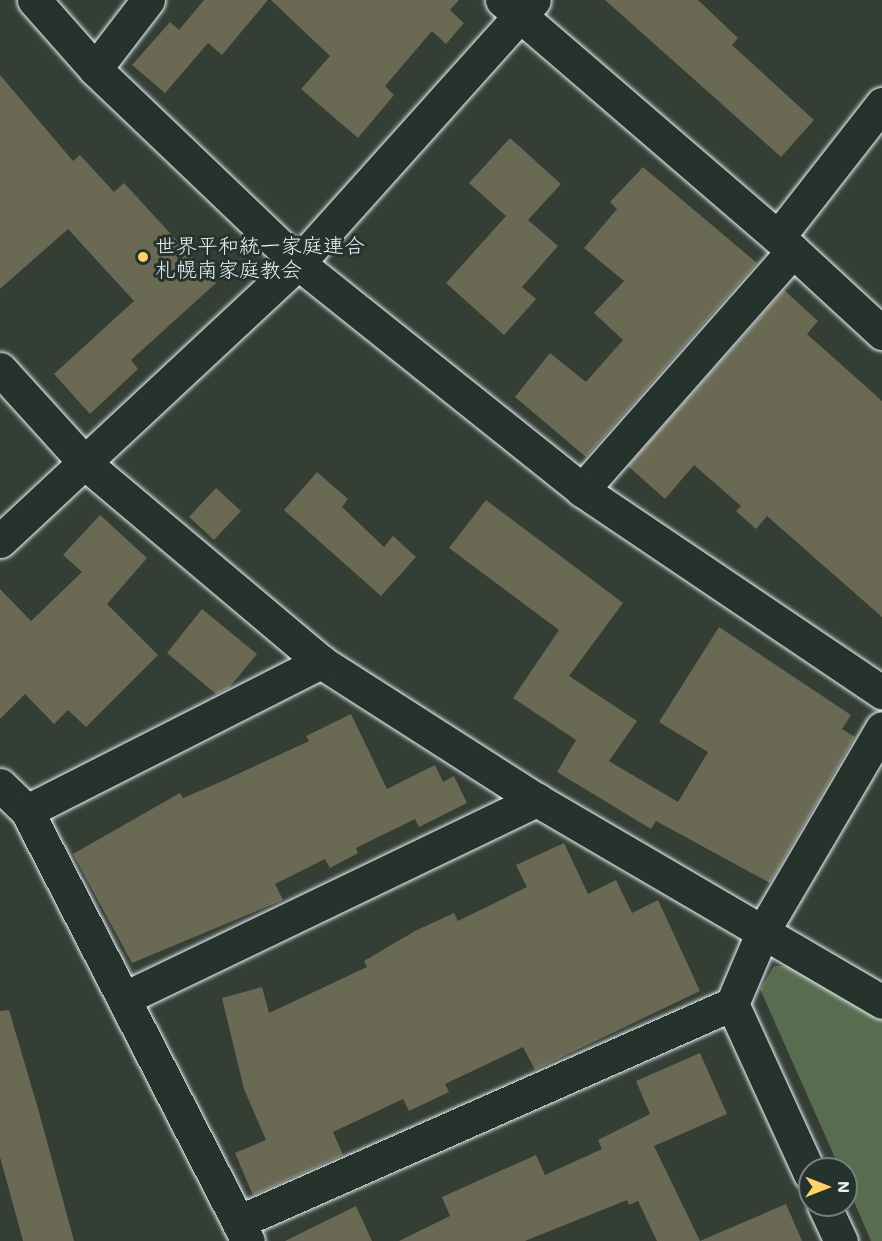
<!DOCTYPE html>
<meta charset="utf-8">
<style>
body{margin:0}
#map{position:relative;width:882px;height:1241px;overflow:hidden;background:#343e35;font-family:Mali,"Klee One",sans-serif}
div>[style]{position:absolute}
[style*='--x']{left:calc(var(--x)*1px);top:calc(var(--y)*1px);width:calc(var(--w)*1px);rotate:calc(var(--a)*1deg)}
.green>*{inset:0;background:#586c4f}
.building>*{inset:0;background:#6a6954}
.roads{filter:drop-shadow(0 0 2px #e8f1f8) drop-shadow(0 0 2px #e8f1f8)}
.street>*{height:33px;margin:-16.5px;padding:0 16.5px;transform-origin:16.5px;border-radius:16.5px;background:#26332d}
.secondary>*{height:33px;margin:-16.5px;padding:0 16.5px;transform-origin:16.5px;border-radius:16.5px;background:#26332d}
.dots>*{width:16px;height:16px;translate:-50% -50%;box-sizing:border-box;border:3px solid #26332d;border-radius:50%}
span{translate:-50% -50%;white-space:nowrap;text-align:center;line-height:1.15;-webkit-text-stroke:6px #26332d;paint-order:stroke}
.poi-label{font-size:21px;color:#e8f1f8}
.left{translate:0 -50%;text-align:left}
.north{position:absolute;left:798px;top:1157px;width:60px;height:60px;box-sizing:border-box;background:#26332d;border:2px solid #747f7e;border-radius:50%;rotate:90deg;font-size:16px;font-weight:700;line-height:24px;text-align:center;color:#e8f1f8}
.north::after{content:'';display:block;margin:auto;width:21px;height:27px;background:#ffd166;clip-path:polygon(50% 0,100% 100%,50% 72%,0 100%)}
</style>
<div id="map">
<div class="green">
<div style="clip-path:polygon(774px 966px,795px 966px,882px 1020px,882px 1241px,871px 1241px,846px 1183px,846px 1169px,840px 1169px,760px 989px)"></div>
</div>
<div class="building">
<div style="clip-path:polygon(204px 0,268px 0,222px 55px,208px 43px,165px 93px,132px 65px,170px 22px,179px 30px)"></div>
<div style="clip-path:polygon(271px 0,459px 0,450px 10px,464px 23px,446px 44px,432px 31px,385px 86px,394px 95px,358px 138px,301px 89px,330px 56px)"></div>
<div style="clip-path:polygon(605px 0,698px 0,738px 38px,732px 45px,814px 120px,781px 157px)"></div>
<div style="clip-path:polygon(0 75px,73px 161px,80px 155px,114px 192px,124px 183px,216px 283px,131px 360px,138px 369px,90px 414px,54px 374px,134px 301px,68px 229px,0 289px)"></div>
<div style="clip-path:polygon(510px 138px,561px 184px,528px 220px,558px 246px,522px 287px,536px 299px,504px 335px,446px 283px,506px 216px,469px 183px)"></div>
<div style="clip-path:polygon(643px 167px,757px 263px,586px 457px,515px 397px,550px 353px,586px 382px,623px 340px,594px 313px,624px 281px,584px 248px,617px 209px,610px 202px)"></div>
<div style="clip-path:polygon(784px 290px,818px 321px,807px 334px,882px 401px,882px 617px,767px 516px,756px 529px,736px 511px,741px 506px,694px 465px,665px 499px,628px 466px)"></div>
<div style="clip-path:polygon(317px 472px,348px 499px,342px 507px,384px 547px,393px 536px,416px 557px,381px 596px,284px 510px)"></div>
<div style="clip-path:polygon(216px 488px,241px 511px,214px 540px,189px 517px)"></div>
<div style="clip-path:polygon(486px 500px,623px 603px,569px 676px,637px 721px,609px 761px,678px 802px,708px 752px,659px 722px,719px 627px,851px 715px,842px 729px,855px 737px,770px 883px,656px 821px,651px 829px,557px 772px,576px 740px,513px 698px,559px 630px,449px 548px)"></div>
<div style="clip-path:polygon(100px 515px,147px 558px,107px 604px,158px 655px,86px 727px,68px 710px,54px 724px,25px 694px,0 719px,0 589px,31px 621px,82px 572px,63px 555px)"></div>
<div style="clip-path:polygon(202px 609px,257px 654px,229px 688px,216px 694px,167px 653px)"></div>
<div style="clip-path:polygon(351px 714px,387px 789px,435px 765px,443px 782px,454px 776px,467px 803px,419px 827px,415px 819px,356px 848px,358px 853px,330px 868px,325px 859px,275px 884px,283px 900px,132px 963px,73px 854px,180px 793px,183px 798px,225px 780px,309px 741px,306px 736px)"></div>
<div style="clip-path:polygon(564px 843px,588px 894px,616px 880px,632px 913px,658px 900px,700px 991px,535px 1070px,523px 1047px,445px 1084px,449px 1092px,409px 1111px,403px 1099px,333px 1132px,343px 1155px,253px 1195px,235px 1153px,266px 1140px,244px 1089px,222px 998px,262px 987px,269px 1013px,367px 967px,364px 961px,415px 931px,454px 913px,458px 921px,527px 887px,516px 865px)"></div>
<div style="clip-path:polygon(9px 1010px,39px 1112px,74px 1241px,23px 1241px,0 1157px,0 1011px)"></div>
<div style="clip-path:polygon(700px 1053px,727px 1114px,654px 1146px,700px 1241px,657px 1241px,638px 1201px,629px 1205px,627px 1200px,525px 1241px,399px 1241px,450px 1216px,442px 1197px,536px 1155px,545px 1175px,602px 1149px,598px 1140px,650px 1114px,636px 1081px)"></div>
<div style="clip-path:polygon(786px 1204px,802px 1241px,700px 1241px)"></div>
<div style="clip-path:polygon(356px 1206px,372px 1241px,285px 1241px)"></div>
</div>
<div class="roads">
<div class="street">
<div style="--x:502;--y:0;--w:364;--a:40.7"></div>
<div style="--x:778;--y:237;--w:142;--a:42.7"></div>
<div style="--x:95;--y:69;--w:87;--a:-52.5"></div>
<div style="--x:778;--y:237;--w:169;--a:-52"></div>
<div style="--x:0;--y:369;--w:128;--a:47.8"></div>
<div style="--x:86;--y:464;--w:307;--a:40.1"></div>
<div style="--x:321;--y:662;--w:256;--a:32.6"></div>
<div style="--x:537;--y:800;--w:400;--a:30.3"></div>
<div style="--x:582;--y:490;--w:319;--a:-48.6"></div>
<div style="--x:0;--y:541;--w:408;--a:-43"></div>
<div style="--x:298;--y:263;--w:353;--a:-48.1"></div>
<div style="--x:0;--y:785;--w:37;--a:44"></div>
<div style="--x:27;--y:811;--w:483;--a:62.8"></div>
<div style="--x:27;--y:811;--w:330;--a:-26.9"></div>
<div style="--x:127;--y:997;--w:455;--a:-25.7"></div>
<div style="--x:810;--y:1174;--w:187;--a:-114.6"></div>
<div style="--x:732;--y:1004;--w:79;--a:-67"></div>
<div style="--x:763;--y:931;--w:235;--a:-59.6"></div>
<div style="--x:824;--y:1205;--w:40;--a:65"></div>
<div style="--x:238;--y:1222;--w:540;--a:-23.81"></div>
</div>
<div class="secondary">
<div style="--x:34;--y:0;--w:92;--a:48.5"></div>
<div style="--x:95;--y:69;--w:281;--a:43.7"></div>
<div style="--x:298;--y:263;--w:364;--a:38.6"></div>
<div style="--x:582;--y:490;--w:362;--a:34"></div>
</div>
</div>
<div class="dots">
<div style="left:143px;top:257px;background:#ffd166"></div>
</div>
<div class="poi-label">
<span class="left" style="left:155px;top:257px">世界平和統一家庭連合<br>札幌南家庭教会</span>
</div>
<div class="north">N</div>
</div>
